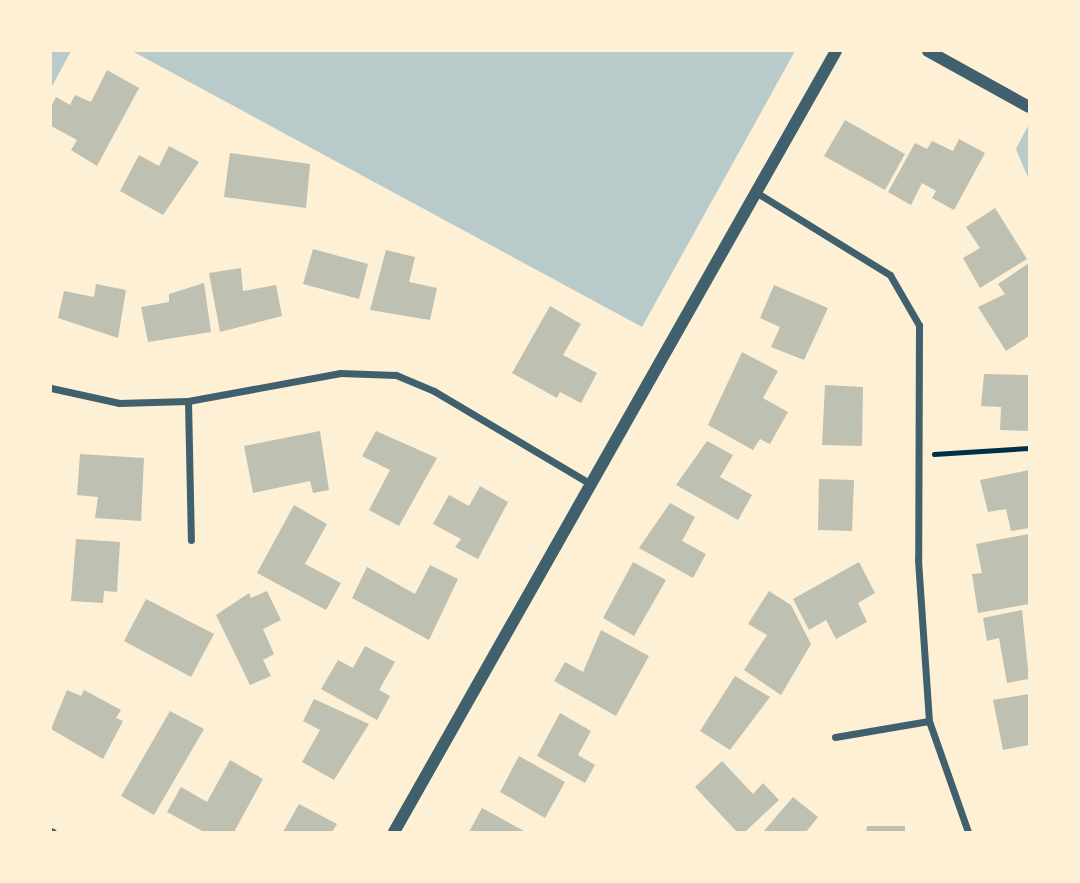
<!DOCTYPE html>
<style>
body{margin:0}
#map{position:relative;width:1080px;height:883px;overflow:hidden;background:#fdf0d5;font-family:"Varela Round",sans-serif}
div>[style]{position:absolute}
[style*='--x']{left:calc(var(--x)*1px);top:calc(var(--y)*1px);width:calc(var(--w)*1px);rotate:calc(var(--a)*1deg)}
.green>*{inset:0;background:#b9caca}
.building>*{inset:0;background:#bec0b2}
.path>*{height:4.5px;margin:-2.25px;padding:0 2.25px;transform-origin:2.25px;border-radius:2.25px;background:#003049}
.minor>*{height:7px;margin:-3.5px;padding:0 3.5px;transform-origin:3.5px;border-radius:3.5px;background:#3f606c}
.tertiary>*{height:12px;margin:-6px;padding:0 6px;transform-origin:6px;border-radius:6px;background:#3f606c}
span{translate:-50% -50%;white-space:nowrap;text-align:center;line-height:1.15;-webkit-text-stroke:6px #fdf0d5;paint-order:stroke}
.frame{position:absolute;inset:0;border:52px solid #fdf0d5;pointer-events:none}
</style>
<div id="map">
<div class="green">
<div style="clip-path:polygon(51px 51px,71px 51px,51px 88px)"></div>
<div style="clip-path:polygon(132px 51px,795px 51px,642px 327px)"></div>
<div style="clip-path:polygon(1029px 124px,1029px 180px,1016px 149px)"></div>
</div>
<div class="building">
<div style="clip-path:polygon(107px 70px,139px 88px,97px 166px,71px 150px,77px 140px,51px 126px,51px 107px,56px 97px,70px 105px,75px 95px,91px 102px)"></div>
<div style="clip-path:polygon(845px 120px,905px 154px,885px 190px,824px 156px)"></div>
<div style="clip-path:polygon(959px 139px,985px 153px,954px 210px,932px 198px,936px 191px,922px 183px,911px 205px,888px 192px,915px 143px,927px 149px,932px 141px,953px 151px)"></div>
<div style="clip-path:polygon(169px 146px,199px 162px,163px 215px,120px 191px,139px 155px,159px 166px)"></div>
<div style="clip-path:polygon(230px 153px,310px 164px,306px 208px,224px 197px)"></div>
<div style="clip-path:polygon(995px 208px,1027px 259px,980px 288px,963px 258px,980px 248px,966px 227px)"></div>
<div style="clip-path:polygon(313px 249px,368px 264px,359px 299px,303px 284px)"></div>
<div style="clip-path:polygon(386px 250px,415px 257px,409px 282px,437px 288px,430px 320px,370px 310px)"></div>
<div style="clip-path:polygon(1029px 263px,1029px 336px,1006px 351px,978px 307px,1005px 294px,998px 284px)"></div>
<div style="clip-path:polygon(241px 268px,243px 291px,276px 285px,282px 316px,220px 332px,209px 273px)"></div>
<div style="clip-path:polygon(204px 283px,211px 332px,148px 342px,141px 307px,169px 302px,169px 294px)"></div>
<div style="clip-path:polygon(96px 284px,126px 290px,118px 338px,58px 318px,64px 291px,94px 297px)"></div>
<div style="clip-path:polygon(774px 285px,828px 308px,804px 360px,771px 347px,780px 327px,760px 318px)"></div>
<div style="clip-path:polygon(550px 306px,581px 324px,563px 355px,597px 373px,581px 403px,560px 392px,557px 398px,512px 373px)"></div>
<div style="clip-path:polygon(742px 352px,778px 371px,763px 398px,788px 412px,770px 444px,760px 439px,753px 450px,708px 425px)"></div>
<div style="clip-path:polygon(984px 374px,1029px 375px,1029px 431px,1000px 430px,1001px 407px,981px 406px)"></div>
<div style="clip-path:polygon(825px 385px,863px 387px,862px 446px,822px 445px)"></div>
<div style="clip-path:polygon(320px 431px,329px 490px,313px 493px,310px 481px,253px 493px,244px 446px)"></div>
<div style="clip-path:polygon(376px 431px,437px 458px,399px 526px,369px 510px,390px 470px,362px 456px)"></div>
<div style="clip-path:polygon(707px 441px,733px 455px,720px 477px,752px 495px,738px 520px,676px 485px)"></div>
<div style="clip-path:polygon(80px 454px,144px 458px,141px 521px,95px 518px,98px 497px,77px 495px)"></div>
<div style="clip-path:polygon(1029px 470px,1029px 528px,1011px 531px,1006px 509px,988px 512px,980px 480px)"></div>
<div style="clip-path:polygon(819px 479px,854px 480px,852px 531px,818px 530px)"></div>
<div style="clip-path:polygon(480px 486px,508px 502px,478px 559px,455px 547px,461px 539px,433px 524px,449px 495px,469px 506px)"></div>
<div style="clip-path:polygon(670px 503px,695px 517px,682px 541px,706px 554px,693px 578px,639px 548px)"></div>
<div style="clip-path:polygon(294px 505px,327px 524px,305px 564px,341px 583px,326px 610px,257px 573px)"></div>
<div style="clip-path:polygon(1029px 534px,1029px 604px,978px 613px,972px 574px,982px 573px,976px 544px)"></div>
<div style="clip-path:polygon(76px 539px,120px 542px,117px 592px,104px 591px,103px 603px,71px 601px)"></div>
<div style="clip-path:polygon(633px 562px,666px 580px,634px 636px,603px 618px)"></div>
<div style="clip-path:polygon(859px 562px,875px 593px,858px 603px,867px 622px,836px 639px,826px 620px,809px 630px,793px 599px)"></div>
<div style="clip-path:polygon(430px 565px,458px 579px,429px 640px,352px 598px,367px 567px,415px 594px)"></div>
<div style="clip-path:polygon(267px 591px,281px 620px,263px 629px,274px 654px,263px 660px,271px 676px,250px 685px,216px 615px,249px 593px,251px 598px)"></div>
<div style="clip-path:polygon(769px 591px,791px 605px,811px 644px,781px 695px,744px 670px,767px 635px,748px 624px)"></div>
<div style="clip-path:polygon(146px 599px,214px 634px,191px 677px,124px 641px)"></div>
<div style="clip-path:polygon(1022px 610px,1029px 679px,1007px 683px,999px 638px,987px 641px,983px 618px)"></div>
<div style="clip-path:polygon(601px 630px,649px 656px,616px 716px,554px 681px,565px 662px,583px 672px)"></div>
<div style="clip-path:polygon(365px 646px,395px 662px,379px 690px,390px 696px,377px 720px,321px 689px,338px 660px,353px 668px)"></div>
<div style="clip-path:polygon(735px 676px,770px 697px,730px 750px,700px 731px)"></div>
<div style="clip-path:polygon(67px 690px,81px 696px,84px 690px,121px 710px,116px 718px,123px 721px,103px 759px,51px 729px)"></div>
<div style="clip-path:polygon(1029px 694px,1029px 745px,1003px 750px,993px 700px)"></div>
<div style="clip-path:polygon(314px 699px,369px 724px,334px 780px,302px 762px,320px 730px,303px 721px)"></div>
<div style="clip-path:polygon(170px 711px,204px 729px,154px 815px,121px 796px)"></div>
<div style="clip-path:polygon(560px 713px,591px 731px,578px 755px,595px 765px,585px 783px,537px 756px)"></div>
<div style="clip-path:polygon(519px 756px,565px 782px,545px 818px,500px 792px)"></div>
<div style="clip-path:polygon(230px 760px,263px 779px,234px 832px,204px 832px,167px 812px,181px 787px,207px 802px)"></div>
<div style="clip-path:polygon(722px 761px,753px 794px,763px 783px,779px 800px,745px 832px,737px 832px,695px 787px)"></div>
<div style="clip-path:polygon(793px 797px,818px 817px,806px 832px,763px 832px)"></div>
<div style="clip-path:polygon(299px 804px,337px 824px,332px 832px,283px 832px)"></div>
<div style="clip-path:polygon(482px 808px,526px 832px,469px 832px)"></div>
<div style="clip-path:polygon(867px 826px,905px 826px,905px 832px,866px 832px)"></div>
</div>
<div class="path">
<div style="--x:934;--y:454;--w:95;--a:-3.6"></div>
</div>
<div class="minor">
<div style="--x:754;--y:191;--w:160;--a:31.7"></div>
<div style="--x:890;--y:275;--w:58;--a:59.9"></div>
<div style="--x:919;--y:325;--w:235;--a:90.2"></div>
<div style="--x:918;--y:560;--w:161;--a:86.1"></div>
<div style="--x:929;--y:721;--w:118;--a:70.6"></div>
<div style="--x:51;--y:388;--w:70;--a:12.4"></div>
<div style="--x:119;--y:403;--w:69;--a:-1.7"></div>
<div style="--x:188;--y:401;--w:155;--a:-10.4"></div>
<div style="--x:340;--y:373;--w:56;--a:2"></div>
<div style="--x:396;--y:375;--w:41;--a:22.8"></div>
<div style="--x:434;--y:391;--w:178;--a:30.7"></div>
<div style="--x:188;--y:401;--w:139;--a:88.8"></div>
<div style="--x:835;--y:737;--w:95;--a:-9.7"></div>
<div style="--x:51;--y:831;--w:2;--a:27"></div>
</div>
<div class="tertiary">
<div style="--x:928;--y:51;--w:115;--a:29"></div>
<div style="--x:394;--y:832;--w:897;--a:-60.49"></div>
</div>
<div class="frame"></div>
</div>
